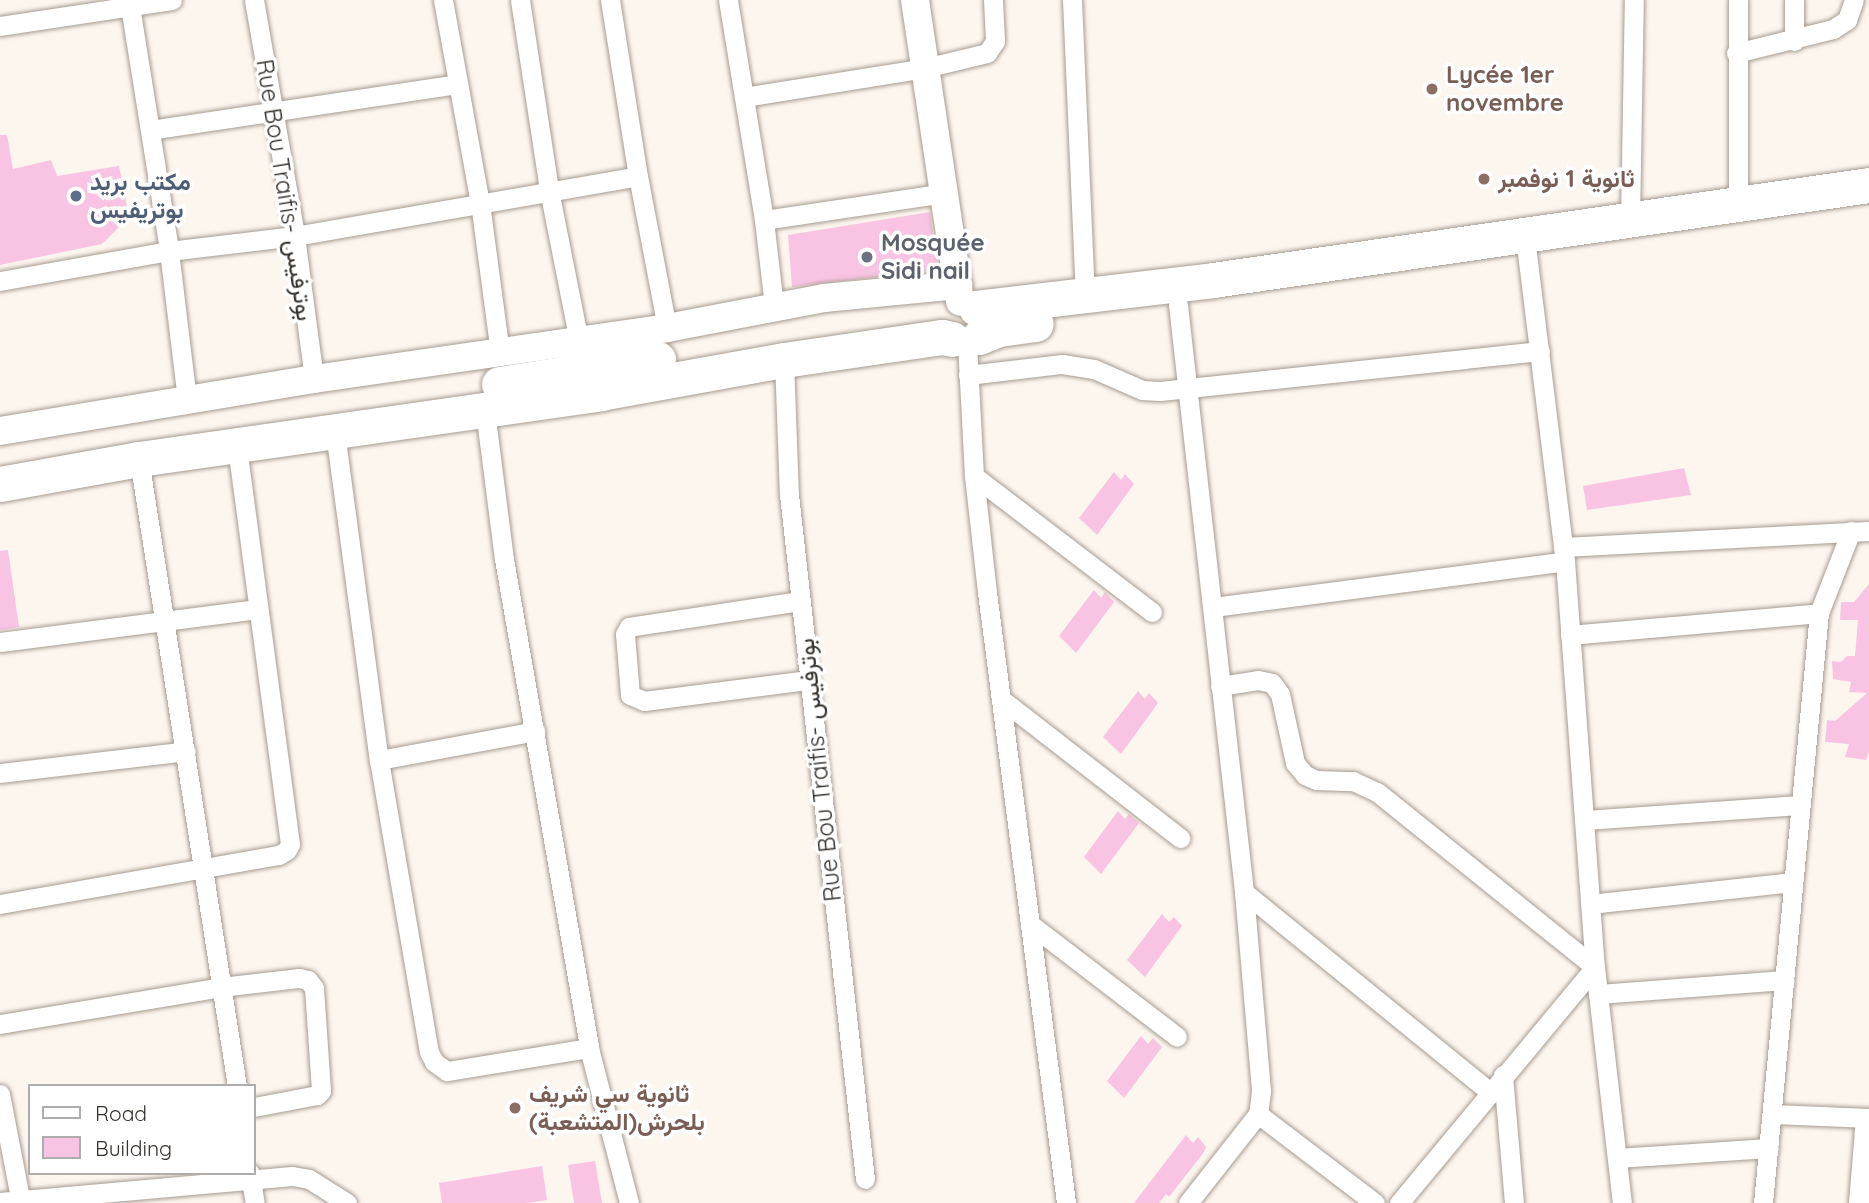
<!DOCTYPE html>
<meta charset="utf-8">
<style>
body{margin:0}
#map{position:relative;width:1869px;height:1203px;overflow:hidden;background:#fdf6ef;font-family:Quicksand,Vazirmatn,sans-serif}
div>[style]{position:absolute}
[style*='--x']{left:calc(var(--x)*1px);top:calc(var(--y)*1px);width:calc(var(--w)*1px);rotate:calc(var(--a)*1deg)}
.building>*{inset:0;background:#f9c4e4}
.roads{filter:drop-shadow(0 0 2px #a69b90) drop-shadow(0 0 2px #a69b90)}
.street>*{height:19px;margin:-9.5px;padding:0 9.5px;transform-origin:9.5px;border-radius:9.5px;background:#fff}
.secondary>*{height:28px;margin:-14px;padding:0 14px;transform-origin:14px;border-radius:14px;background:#fff}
.highway>*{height:35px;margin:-17.5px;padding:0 17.5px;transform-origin:17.5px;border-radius:17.5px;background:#fff}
.dots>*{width:19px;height:19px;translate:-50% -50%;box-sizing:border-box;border:4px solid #fff;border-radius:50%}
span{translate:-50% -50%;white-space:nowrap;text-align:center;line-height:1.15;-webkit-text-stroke:7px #fff;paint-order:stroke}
.education-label{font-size:24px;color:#785e54;font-weight:700}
.left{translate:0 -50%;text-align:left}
.service-label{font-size:24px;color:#4e5e75;font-weight:700}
.street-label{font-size:24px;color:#35312c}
.worship-label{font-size:24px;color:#5b616d;font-weight:700}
.legend{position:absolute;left:28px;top:1084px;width:228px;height:91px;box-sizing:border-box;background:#fff;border:2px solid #aeadab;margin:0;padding:9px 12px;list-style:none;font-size:21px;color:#35312c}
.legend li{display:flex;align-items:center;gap:14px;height:35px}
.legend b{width:35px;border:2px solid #aeadab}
</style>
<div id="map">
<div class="building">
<div style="clip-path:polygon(0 135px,7px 135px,13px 169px,51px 160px,57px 176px,119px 166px,129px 217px,102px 244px,0 265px)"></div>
<div style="clip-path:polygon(930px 212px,938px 270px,792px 287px,788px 235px)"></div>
<div style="clip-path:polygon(1684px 468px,1691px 495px,1587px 510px,1583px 486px)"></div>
<div style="clip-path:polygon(1114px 472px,1121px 480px,1125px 474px,1134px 484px,1097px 535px,1079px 518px)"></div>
<div style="clip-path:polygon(8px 550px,19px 627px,0 630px,0 551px)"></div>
<div style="clip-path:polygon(1869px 584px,1869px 752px,1866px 760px,1845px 757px,1849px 744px,1825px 742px,1827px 720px,1835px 721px,1867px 693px,1849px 692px,1851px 682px,1833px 679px,1832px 661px,1841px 662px,1847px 656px,1855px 656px,1858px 620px,1840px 620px,1841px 602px,1854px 602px)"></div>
<div style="clip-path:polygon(1094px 590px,1101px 598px,1105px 592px,1114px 602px,1076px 653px,1059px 636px)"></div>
<div style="clip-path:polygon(1138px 691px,1145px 699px,1149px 693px,1158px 703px,1121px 754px,1103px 737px)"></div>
<div style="clip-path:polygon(1118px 811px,1125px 819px,1129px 814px,1139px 823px,1101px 874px,1084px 857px)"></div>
<div style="clip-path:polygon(1162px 914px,1169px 922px,1174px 917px,1182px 926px,1145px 977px,1127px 960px)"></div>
<div style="clip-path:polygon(1141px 1036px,1148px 1044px,1153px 1038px,1162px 1047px,1124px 1098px,1107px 1081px)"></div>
<div style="clip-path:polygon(1186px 1135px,1193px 1143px,1198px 1137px,1206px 1147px,1204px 1152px,1169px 1197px,1166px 1194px,1159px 1203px,1134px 1203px)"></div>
<div style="clip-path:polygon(595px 1161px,602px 1203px,574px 1203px,568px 1165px)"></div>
<div style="clip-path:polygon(542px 1166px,547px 1200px,527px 1203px,442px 1203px,439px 1183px)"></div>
</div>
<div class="roads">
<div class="street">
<div style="--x:129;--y:0;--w:254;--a:80.9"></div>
<div style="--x:169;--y:251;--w:149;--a:83.1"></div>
<div style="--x:254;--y:0;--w:240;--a:80.1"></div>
<div style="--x:295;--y:236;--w:144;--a:82.4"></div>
<div style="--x:443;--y:0;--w:206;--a:79.7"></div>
<div style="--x:480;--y:203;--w:151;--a:82.4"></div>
<div style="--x:520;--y:0;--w:192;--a:81.3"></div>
<div style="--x:549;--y:190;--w:154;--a:78.8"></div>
<div style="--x:610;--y:0;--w:178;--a:81"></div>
<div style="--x:638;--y:176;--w:155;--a:79.2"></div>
<div style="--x:728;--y:0;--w:223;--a:80.7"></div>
<div style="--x:764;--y:220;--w:88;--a:83.4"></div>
<div style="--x:1072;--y:0;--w:294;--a:87.5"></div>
<div style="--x:1738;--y:0;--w:204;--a:90"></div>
<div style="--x:0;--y:26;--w:174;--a:-8.6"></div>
<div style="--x:1794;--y:41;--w:41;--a:-90"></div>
<div style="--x:1736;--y:53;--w:100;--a:-13.9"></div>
<div style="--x:1833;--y:29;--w:17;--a:-33"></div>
<div style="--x:1847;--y:20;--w:21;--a:-71"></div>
<div style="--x:744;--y:97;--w:183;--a:-9.1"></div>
<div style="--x:925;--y:68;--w:64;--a:-13.6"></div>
<div style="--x:987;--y:53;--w:14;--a:-56"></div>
<div style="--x:995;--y:41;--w:41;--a:-92.8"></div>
<div style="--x:150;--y:130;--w:311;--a:-8.5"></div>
<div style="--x:764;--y:220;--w:183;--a:-8.5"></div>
<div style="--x:1630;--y:220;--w:220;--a:-89"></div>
<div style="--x:1527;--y:253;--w:310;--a:83"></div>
<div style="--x:1565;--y:561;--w:407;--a:85.8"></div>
<div style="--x:1595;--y:967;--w:238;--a:83.5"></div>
<div style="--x:0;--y:281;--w:172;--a:-10.1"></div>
<div style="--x:169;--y:251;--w:127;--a:-6.8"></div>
<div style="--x:295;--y:236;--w:348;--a:-9.9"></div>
<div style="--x:1178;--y:305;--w:591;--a:83.58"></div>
<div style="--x:1244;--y:892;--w:200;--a:85.1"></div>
<div style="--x:1261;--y:1091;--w:23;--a:97"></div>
<div style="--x:1258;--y:1114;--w:147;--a:37.3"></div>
<div style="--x:967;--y:343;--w:133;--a:87"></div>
<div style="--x:974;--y:476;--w:117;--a:83.6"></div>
<div style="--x:987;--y:592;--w:616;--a:82.63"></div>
<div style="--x:784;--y:360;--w:134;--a:87.9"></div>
<div style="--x:789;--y:494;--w:689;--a:83.67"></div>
<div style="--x:968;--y:375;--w:95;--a:-6.7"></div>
<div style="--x:1062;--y:364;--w:32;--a:9"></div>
<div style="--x:1094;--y:369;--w:52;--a:23.6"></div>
<div style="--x:1142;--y:390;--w:18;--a:3"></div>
<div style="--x:1160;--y:391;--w:382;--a:-6"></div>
<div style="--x:485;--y:411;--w:149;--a:82.7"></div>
<div style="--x:504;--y:559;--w:496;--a:80.1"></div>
<div style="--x:589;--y:1048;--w:160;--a:75.5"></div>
<div style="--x:335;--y:432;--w:331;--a:82.4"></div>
<div style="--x:379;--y:760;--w:296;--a:80.3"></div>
<div style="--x:429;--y:1052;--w:11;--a:63"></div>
<div style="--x:434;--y:1062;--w:16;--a:35"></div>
<div style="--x:447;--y:1071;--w:144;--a:-9.2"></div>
<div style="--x:139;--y:459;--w:635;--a:81.12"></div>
<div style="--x:974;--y:476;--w:224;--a:37.4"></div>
<div style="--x:1563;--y:547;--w:306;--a:-3"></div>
<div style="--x:800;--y:601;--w:173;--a:171.4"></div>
<div style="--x:629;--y:627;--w:8;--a:120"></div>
<div style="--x:625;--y:634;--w:61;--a:85.3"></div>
<div style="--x:630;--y:695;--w:15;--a:23"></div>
<div style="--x:644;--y:701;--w:166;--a:-7.3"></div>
<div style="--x:1213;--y:607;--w:355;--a:-7.4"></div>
<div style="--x:1570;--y:635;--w:250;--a:-5"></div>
<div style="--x:0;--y:642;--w:260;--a:-7.3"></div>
<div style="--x:1220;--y:686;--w:38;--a:-9"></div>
<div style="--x:1258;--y:680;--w:14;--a:12"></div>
<div style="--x:1272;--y:683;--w:14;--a:54"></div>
<div style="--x:1280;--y:694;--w:71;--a:77.7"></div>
<div style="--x:1295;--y:763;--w:16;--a:50"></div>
<div style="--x:1305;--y:775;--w:12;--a:24"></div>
<div style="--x:1316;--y:780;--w:37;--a:2"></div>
<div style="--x:1353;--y:781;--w:26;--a:25"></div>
<div style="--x:1377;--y:792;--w:280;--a:38.8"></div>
<div style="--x:1595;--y:967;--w:307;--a:129.7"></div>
<div style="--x:1001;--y:699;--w:227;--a:37.8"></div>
<div style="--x:379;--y:760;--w:159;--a:-10.5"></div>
<div style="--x:0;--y:773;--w:187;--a:-6.7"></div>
<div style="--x:1584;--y:820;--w:217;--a:-4"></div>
<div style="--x:1244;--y:892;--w:316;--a:39.1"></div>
<div style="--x:0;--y:904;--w:283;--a:-10"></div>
<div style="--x:279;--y:855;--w:9;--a:-32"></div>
<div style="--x:287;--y:850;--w:7;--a:-63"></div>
<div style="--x:290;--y:844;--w:402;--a:-97.6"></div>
<div style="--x:1590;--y:904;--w:204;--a:-6.2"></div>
<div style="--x:1030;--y:924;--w:185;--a:37.5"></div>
<div style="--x:1598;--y:994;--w:187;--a:-4.3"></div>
<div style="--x:0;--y:1024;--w:224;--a:-9.5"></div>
<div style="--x:221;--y:987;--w:79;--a:-6.6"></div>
<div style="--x:299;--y:978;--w:9;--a:13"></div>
<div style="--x:308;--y:980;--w:10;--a:53"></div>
<div style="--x:314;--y:988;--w:103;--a:86.1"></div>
<div style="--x:321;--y:1091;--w:6;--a:135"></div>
<div style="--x:317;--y:1095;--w:64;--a:169.2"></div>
<div style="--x:1503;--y:1075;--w:128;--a:85.1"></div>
<div style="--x:0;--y:1094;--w:111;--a:79.1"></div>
<div style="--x:1773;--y:1114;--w:96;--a:2.4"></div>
<div style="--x:1617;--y:1158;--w:152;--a:-3.8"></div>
<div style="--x:250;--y:1173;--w:30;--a:81"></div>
<div style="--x:0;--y:1202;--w:293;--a:-5.1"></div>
<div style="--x:292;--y:1176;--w:17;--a:10"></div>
<div style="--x:309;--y:1179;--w:45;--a:32.3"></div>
<div style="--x:1188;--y:1203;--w:113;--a:-51.8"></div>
<div style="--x:1763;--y:1203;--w:593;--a:-84.58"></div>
<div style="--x:1819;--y:613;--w:88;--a:-68.7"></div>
</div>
<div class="secondary">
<div style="--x:915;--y:0;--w:305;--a:81.5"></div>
<div style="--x:0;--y:431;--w:318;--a:-9.4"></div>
<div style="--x:314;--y:379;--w:357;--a:-8.2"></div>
<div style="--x:667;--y:328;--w:160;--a:-10.8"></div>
<div style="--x:824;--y:298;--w:135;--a:-5.5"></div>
<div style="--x:1863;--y:1203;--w:73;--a:-85.3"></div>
</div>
<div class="highway">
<div style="--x:976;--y:308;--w:239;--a:-6.7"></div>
<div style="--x:1213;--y:280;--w:663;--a:-8.24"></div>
<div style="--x:979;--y:337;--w:22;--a:-22"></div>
<div style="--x:999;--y:329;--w:37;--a:-8"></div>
<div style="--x:499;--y:384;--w:161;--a:-8.9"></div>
<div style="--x:0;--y:484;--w:141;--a:-10.2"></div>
<div style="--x:139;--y:459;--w:466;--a:-8.1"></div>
<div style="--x:600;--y:393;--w:187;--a:-10.2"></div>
<div style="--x:784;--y:360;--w:160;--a:-8.3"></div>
<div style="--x:942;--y:337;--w:10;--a:11"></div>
</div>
</div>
<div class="dots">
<div style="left:1432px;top:89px;background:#8d6e63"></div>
<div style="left:1484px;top:179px;background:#8d6e63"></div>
<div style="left:76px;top:196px;background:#5c6f8a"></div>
<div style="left:867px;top:257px;background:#6b7280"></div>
<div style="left:515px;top:1108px;background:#8d6e63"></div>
</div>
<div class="education-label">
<span class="left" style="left:1446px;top:89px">Lycée 1er<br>novembre</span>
<span class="left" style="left:1498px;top:179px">ثانوية 1 نوفمبر</span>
<span class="left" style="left:529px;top:1108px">ثانوية سي شريف<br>بلحرش(المتشعبة)</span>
</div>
<div class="service-label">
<span class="left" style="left:90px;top:196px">مكتب بريد<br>بوتريفيس</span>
</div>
<div class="street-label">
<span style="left:285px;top:190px;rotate:81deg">Rue Bou Traifis- بوترفيس</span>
<span style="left:819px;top:770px;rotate:-96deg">Rue Bou Traifis- بوترفيس</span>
</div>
<div class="worship-label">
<span class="left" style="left:881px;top:257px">Mosquée<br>Sidi nail</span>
</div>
<ul class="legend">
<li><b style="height:9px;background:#fff"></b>Road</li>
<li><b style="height:19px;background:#f9c4e4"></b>Building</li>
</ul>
</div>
